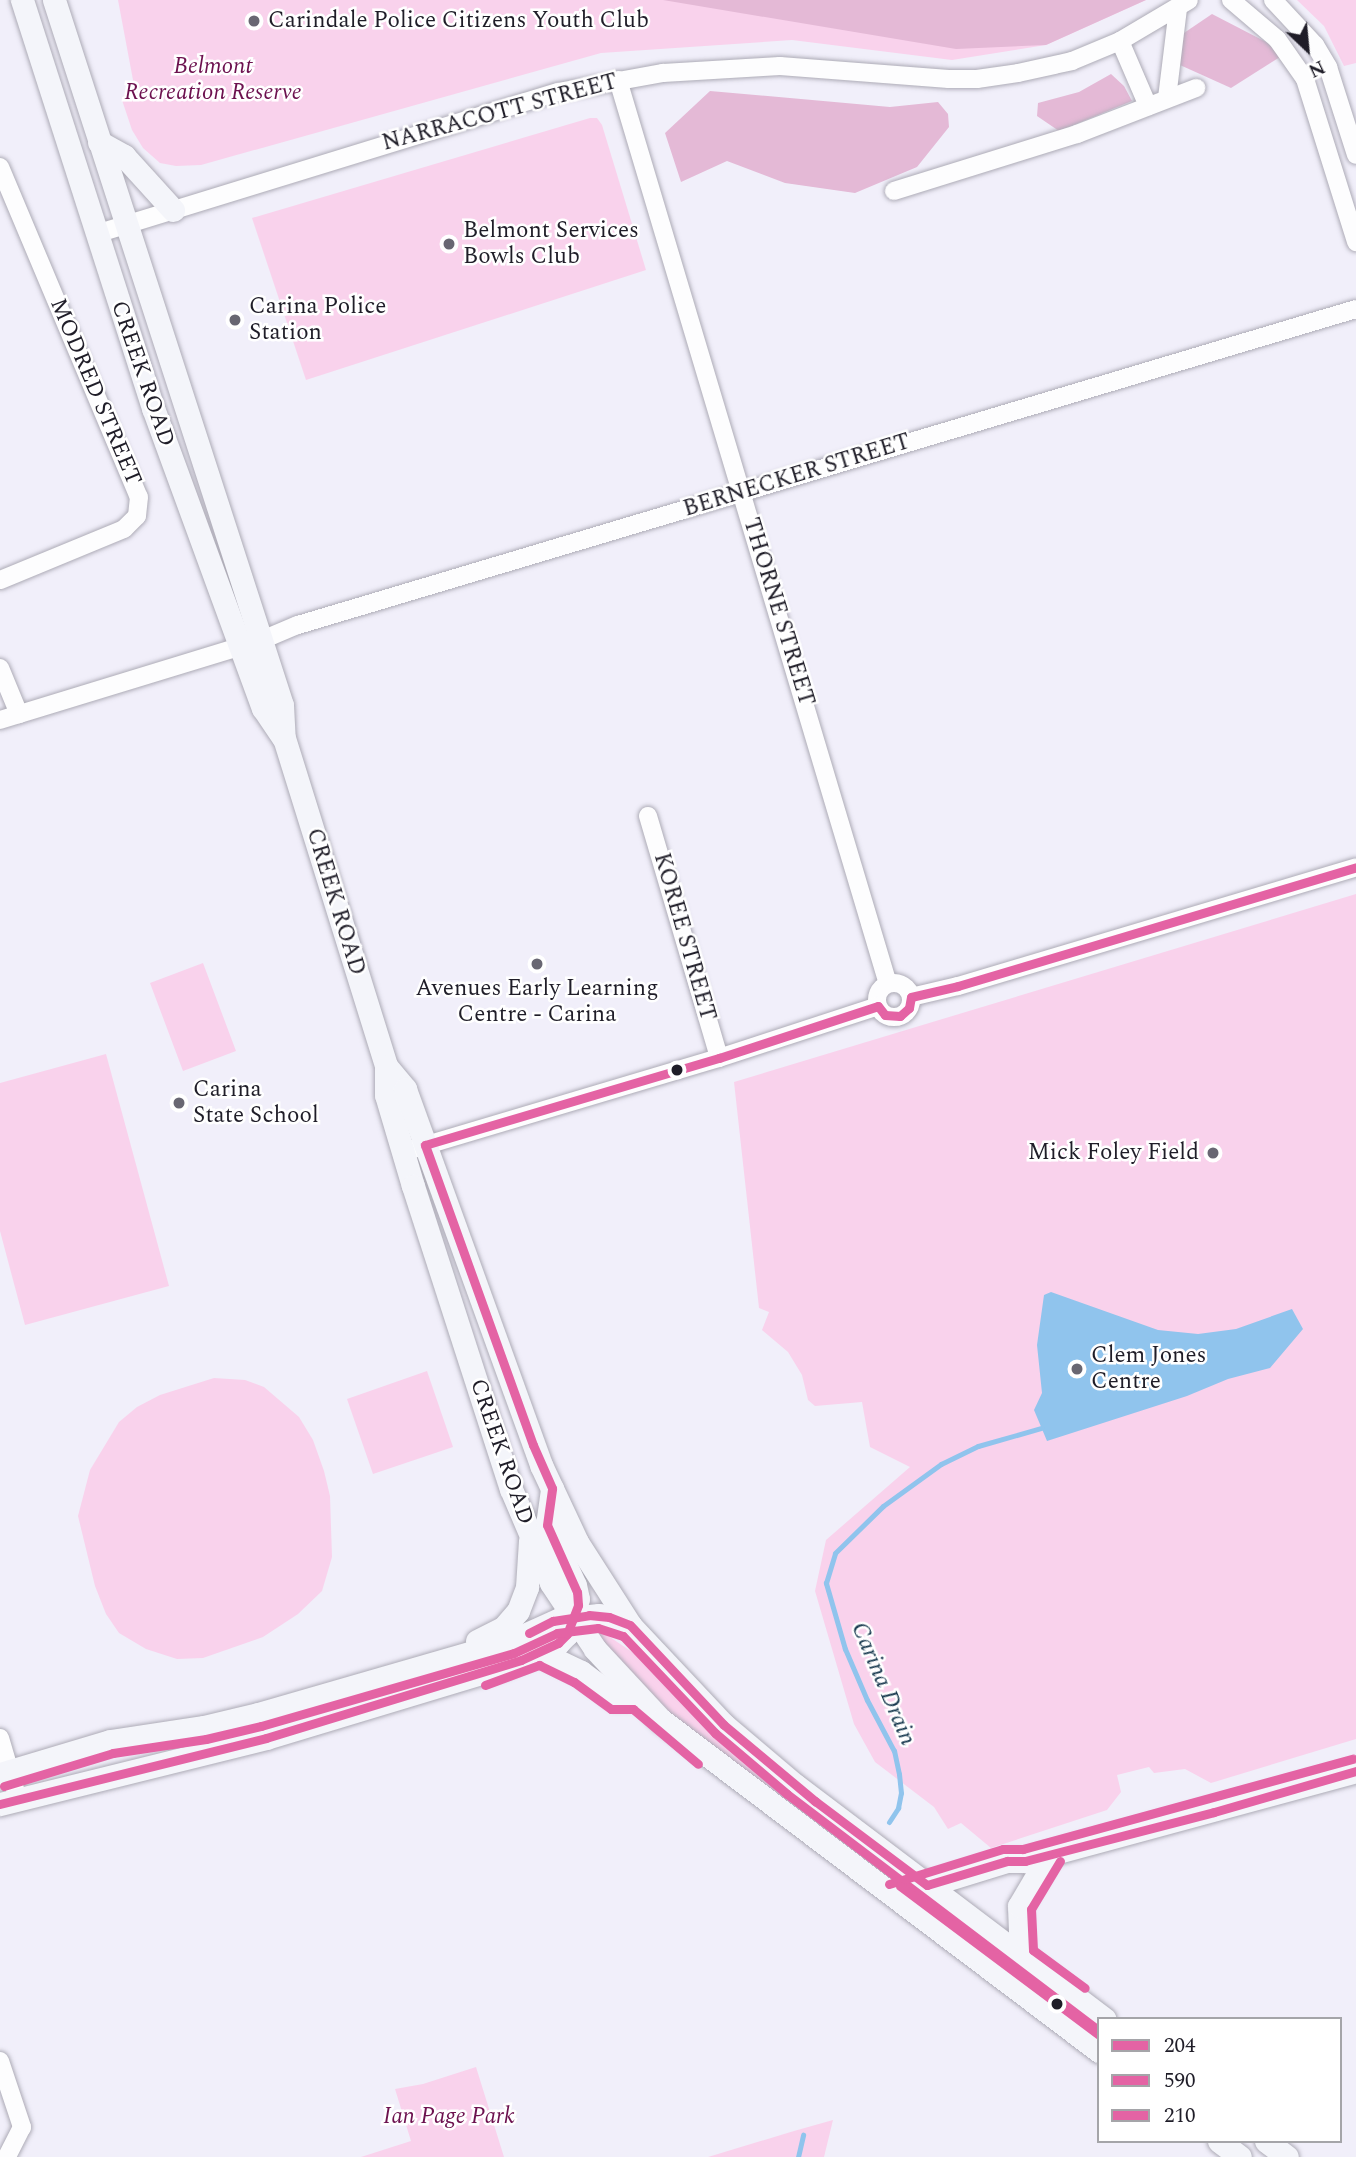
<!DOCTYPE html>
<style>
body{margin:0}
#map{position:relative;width:1356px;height:2157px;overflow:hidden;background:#f1effa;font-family:Spectral,serif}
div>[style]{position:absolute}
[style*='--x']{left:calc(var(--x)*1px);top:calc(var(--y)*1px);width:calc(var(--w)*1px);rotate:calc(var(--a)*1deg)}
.green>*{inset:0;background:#f9d2ec}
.forest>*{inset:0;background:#e4b9d6}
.water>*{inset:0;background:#90c4ed}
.stream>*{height:5px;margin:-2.5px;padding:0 2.5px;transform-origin:2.5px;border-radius:2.5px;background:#90c4ed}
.roads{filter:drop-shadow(0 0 2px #adabb6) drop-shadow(0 0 2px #adabb6)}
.minor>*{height:18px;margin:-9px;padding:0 9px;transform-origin:9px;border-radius:9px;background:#fdfdfe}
.minor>.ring{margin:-9px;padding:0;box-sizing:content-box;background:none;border:18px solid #fdfdfe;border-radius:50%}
.major>*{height:23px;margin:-11.5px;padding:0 11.5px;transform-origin:11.5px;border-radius:11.5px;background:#f4f5fa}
.bus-1>*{height:9px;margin:-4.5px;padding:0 4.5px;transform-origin:4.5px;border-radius:4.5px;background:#e463a4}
.bus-2>*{height:9px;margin:-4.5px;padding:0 4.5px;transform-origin:4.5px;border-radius:4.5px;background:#e463a4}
.bus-3>*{height:9px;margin:-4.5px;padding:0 4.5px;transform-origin:4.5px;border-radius:4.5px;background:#e463a4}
.dots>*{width:19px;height:19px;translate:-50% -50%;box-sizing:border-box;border:4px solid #fff;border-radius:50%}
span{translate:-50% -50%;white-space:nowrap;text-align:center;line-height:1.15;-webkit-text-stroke:5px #fff;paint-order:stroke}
.poi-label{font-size:23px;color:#1f1d28}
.left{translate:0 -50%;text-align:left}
.right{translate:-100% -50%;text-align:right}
.park-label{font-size:23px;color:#6c114f;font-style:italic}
.street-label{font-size:23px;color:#1f1d28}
.water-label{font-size:24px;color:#17384e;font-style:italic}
.legend{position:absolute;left:1097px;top:2017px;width:245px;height:126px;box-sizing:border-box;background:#fff;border:2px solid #a5a5a9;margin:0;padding:9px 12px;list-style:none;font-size:21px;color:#1f1d28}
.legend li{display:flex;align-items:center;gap:14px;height:35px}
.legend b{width:35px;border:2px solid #a5a5a9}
.north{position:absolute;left:1272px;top:14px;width:70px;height:70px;-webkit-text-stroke:5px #fff;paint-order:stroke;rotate:154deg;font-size:19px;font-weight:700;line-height:28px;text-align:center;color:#1f1d28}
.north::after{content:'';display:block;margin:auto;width:24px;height:32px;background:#1f1d28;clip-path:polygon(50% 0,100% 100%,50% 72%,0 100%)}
</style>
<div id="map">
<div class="green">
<div style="clip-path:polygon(118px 0,1146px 0,1046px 45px,952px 60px,792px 40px,601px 53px,201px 165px,176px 166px,160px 163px,143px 148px,132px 130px,122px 100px,133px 80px)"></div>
<div style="clip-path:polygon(1297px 0,1356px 0,1356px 63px,1344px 66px,1324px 26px)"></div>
<div style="clip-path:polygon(590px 118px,597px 118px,602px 125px,646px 270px,306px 380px,252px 218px)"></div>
<div style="clip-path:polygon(1356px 894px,1356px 1739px,1211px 1783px,1185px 1769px,1154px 1773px,1149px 1767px,1117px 1775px,1121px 1792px,1107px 1810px,991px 1848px,961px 1823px,948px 1829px,934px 1807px,875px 1762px,854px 1724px,815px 1591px,826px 1540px,910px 1467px,870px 1447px,862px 1402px,815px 1406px,808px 1400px,802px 1375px,788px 1352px,762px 1330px,769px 1312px,759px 1308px,734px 1082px)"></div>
<div style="clip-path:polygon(203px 963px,236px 1051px,183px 1071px,150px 983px)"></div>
<div style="clip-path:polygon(106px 1054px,169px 1286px,25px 1325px,0 1231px,0 1083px)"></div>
<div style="clip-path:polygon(427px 1371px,453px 1447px,373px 1474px,347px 1399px)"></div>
<div style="clip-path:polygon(214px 1378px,245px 1380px,264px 1387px,299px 1417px,313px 1440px,324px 1471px,330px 1496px,332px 1557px,322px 1591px,298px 1614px,263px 1637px,203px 1658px,177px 1659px,146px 1649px,119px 1633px,106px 1614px,95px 1586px,78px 1516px,90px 1470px,119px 1422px,137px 1407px,160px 1395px)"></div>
<div style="clip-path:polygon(604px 1633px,635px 1654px,792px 1805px,786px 1809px,653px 1704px,597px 1634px)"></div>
<div style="clip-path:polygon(476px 2067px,504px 2157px,361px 2157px,411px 2141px,395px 2089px,423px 2084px)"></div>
<div style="clip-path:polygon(833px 2120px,824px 2157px,708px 2157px,794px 2131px)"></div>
</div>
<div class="forest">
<div style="clip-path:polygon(663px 0,1146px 0,1046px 45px,956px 49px)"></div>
<div style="clip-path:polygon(1212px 14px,1268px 43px,1280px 57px,1231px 88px,1180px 65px,1181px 35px)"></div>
<div style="clip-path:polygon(1111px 74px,1124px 86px,1132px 101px,1059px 131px,1037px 116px,1038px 103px,1079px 92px)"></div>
<div style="clip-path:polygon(710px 91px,890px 107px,938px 102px,948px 114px,949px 127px,917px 167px,855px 193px,785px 183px,727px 161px,681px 182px,665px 133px)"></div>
</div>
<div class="water">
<div style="clip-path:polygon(1051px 1292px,1158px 1330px,1198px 1334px,1236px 1329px,1292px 1309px,1303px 1329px,1270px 1368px,1228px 1379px,1187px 1396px,1047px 1441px,1034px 1410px,1042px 1393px,1037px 1345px,1044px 1295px)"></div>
</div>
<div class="stream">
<div style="--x:889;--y:1822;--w:17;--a:-57"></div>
<div style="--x:898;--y:1808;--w:15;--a:-79"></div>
<div style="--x:901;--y:1793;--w:19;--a:-96"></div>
<div style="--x:899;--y:1774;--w:24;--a:-102"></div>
<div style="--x:894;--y:1751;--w:58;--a:-117.9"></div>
<div style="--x:867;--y:1700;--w:56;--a:-113.3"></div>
<div style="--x:845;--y:1649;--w:69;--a:-106.1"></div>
<div style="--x:826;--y:1583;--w:31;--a:-73"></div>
<div style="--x:835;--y:1553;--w:67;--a:-44.4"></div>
<div style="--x:883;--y:1506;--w:72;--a:-35.9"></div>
<div style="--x:941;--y:1464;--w:41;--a:-25.9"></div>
<div style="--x:978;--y:1446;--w:66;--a:-15.9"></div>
<div style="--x:798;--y:2157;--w:23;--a:-77"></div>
</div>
<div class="roads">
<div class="minor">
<div style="--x:1231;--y:0;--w:60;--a:40.3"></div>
<div style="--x:1277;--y:39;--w:49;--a:55"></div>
<div style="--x:1305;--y:79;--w:171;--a:72.6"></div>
<div style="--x:1273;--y:0;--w:62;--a:47"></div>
<div style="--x:1315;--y:45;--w:26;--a:59"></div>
<div style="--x:1328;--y:67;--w:92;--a:72.3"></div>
<div style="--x:1120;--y:41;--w:71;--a:66.7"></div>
<div style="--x:618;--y:80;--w:943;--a:73.37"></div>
<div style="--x:1167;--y:98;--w:90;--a:-83"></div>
<div style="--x:0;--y:167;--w:358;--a:67.2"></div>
<div style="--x:139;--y:497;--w:19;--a:96"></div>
<div style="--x:137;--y:516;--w:18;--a:135"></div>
<div style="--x:124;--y:529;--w:134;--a:157.6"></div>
<div style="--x:894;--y:191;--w:192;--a:-17.3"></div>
<div style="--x:1077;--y:134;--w:128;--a:-21.1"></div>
<div style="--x:96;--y:234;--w:483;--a:-17.1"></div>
<div style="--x:558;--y:92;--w:107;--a:-10.3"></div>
<div style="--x:663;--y:73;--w:117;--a:-3.4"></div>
<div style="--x:780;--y:66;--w:169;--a:4.4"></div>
<div style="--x:949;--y:79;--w:28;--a:0"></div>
<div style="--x:977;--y:79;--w:41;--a:-8.3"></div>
<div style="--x:1018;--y:73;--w:55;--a:-12.5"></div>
<div style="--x:1072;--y:61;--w:52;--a:-22.6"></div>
<div style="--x:1120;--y:41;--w:80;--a:-30.7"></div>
<div style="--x:0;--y:668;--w:50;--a:67.6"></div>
<div style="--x:0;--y:720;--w:274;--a:-17"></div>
<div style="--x:262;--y:640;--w:39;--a:-23"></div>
<div style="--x:298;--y:625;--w:1104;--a:-16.63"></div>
<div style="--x:648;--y:816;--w:252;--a:73.6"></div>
<div class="ring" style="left:877px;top:983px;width:16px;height:16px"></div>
<div style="--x:911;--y:997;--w:48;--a:-13.2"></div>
<div style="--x:958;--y:986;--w:415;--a:-16.6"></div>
<div style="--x:413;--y:1149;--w:319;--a:-16.6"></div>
<div style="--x:719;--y:1058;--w:167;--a:-18.1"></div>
<div style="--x:0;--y:1738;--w:64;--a:73.6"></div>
<div style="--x:0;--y:2061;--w:70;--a:71.6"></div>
<div style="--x:22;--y:2127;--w:34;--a:117"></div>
</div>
<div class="major">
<div style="--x:22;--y:0;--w:429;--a:72.2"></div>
<div style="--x:153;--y:408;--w:320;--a:69.9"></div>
<div style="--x:263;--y:708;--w:36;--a:56"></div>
<div style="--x:54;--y:0;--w:741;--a:72.08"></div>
<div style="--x:282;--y:705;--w:33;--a:87"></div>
<div style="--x:284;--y:738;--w:343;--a:72.7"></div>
<div style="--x:386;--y:1066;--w:29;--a:90"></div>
<div style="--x:386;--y:1095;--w:95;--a:73.5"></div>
<div style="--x:413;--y:1186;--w:318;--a:72.1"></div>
<div style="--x:511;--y:1489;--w:102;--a:66.9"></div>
<div style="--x:551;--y:1583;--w:79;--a:56.3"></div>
<div style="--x:595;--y:1649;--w:97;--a:47.1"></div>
<div style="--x:661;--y:1720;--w:549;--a:37.08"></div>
<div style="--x:99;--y:142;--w:29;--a:29"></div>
<div style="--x:124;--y:156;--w:73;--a:47.8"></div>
<div style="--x:386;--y:1066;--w:30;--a:50"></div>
<div style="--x:405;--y:1089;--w:400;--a:70.1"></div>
<div style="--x:541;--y:1465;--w:85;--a:64.9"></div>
<div style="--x:577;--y:1542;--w:98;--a:57.4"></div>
<div style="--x:630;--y:1625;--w:137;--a:46.8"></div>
<div style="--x:724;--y:1725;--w:93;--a:40.2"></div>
<div style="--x:795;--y:1785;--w:388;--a:37.1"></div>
<div style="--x:477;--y:1641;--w:30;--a:-27"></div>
<div style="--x:504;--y:1627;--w:21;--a:-49"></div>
<div style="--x:518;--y:1611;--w:26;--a:-69"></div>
<div style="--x:527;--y:1587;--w:46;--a:-86.3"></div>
<div style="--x:539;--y:1652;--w:47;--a:25.5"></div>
<div style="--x:581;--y:1672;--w:44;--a:36.6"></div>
<div style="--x:616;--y:1698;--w:21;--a:-3"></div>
<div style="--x:0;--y:1774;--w:115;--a:-16.7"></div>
<div style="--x:110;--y:1741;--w:95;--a:-8.5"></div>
<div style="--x:204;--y:1727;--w:56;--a:-13.5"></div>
<div style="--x:258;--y:1714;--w:263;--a:-16.1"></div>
<div style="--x:511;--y:1641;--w:54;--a:-24.2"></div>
<div style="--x:560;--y:1619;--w:39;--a:-6"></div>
<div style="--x:599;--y:1615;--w:33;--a:18"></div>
<div style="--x:0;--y:1804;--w:274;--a:-13.9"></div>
<div style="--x:266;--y:1738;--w:249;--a:-16.8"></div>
<div style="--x:504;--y:1666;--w:59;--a:-23.1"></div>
<div style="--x:558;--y:1643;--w:13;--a:-45"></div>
<div style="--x:567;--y:1634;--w:37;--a:-73"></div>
<div style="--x:578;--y:1599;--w:14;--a:-102"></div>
<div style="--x:575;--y:1585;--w:66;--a:-115"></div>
<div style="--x:547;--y:1525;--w:37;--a:-82"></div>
<div style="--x:916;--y:1889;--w:95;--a:-17.1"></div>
<div style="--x:1007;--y:1861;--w:18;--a:0"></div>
<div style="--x:1025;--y:1861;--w:343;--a:-15.2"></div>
<div style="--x:1021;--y:1956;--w:50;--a:-92.3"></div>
<div style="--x:1019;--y:1906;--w:59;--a:-59.5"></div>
<div style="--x:1219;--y:2141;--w:26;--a:37"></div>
<div style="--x:1266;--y:2141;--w:26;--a:37"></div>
</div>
</div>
<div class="bus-1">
<div style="--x:529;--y:1633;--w:27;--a:-27"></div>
<div style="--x:553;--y:1621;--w:36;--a:-9"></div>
<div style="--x:589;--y:1615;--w:20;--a:6"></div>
<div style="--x:609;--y:1617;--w:22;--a:21"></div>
<div style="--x:630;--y:1625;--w:137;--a:46.8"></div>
<div style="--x:724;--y:1725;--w:119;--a:39.9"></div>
<div style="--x:815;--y:1801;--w:140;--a:36.9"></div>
<div style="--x:927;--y:1885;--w:84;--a:-16.7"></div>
<div style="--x:1007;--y:1861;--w:18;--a:0"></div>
<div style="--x:1025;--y:1861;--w:195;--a:-14.5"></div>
<div style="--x:1214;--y:1812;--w:148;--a:-16.1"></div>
<div style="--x:0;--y:1804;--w:274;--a:-13.9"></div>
<div style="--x:266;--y:1738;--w:267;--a:-17"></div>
<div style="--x:521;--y:1660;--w:41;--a:-24.7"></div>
<div style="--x:558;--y:1643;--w:13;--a:-45"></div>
<div style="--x:567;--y:1634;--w:31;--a:-69"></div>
<div style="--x:578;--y:1605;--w:13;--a:-94"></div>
<div style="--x:577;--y:1592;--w:73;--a:-114.1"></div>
<div style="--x:547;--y:1525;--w:37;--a:-82"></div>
<div style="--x:552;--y:1488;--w:47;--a:-113.8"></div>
<div style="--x:533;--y:1445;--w:319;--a:-109.8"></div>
<div style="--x:425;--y:1145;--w:307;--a:-16.5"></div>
<div style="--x:719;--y:1058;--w:167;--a:-18.1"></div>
<div style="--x:878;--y:1006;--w:11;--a:52"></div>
<div style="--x:885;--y:1015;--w:15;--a:4"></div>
<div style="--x:900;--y:1016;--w:12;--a:-42"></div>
<div style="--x:909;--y:1008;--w:11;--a:-80"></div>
<div style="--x:911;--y:997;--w:48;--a:-13.2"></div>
<div style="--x:958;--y:986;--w:415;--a:-16.6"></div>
</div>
<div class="bus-2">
<div style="--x:485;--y:1685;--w:58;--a:-20.3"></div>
<div style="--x:539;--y:1665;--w:39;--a:26"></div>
<div style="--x:574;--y:1682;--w:46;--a:36.1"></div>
<div style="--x:611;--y:1709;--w:22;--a:0"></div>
<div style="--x:633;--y:1709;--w:85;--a:40.2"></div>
<div style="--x:4;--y:1786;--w:114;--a:-16.8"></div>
<div style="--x:113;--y:1753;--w:94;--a:-8.6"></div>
<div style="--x:206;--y:1739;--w:57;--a:-13.3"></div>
<div style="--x:261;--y:1726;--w:263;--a:-16.1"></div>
<div style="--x:514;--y:1653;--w:47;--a:-24.9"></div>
<div style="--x:557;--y:1633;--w:41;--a:-7"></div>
<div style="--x:598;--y:1628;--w:26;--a:18"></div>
<div style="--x:623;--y:1636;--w:134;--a:46.5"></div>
<div style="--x:715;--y:1733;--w:94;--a:40.3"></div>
<div style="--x:787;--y:1794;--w:389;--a:37.2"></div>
</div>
<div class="bus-3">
<div style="--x:1060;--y:1861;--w:56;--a:121.1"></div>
<div style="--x:1031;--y:1909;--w:41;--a:87.2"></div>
<div style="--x:1033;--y:1950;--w:64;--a:36.2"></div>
<div style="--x:889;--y:1884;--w:119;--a:-17.1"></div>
<div style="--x:1003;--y:1849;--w:20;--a:0"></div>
<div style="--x:1023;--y:1849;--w:342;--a:-15.3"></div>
<div style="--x:900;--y:1886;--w:249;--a:36.8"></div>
</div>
<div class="dots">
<div style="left:254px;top:21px;background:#686672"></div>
<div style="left:449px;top:244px;background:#686672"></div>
<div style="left:235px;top:320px;background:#686672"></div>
<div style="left:537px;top:964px;background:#686672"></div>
<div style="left:677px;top:1070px;background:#1f1d28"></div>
<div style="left:179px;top:1103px;background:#686672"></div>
<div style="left:1213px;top:1153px;background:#686672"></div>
<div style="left:1077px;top:1369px;background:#686672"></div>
<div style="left:1057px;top:2004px;background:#1f1d28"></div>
</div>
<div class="poi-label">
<span class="left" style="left:268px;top:21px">Carindale Police Citizens Youth Club</span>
<span class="left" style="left:463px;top:244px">Belmont Services<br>Bowls Club</span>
<span class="left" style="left:249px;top:320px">Carina Police<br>Station</span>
<span style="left:537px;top:1002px">Avenues Early Learning<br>Centre - Carina</span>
<span class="left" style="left:193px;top:1103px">Carina<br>State School</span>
<span class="right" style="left:1199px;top:1153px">Mick Foley Field</span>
<span class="left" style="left:1091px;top:1369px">Clem Jones<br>Centre</span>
</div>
<div class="park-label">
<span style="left:213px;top:80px">Belmont<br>Recreation Reserve</span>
<span style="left:449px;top:2117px">Ian Page Park</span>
</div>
<div class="street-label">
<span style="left:500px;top:113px;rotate:-15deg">NARRACOTT STREET</span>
<span style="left:142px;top:374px;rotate:71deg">CREEK ROAD</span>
<span style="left:95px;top:392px;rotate:67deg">MODRED STREET</span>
<span style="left:797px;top:476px;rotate:-17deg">BERNECKER STREET</span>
<span style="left:778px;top:612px;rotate:73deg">THORNE STREET</span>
<span style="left:335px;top:902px;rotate:73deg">CREEK ROAD</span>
<span style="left:684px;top:937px;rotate:74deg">KOREE STREET</span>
<span style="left:501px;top:1452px;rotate:71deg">CREEK ROAD</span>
</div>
<div class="water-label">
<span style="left:883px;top:1684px;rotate:67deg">Carina Drain</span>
</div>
<ul class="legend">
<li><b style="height:9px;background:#e463a4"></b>204</li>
<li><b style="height:9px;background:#e463a4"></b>590</li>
<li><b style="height:9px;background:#e463a4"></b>210</li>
</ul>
<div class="north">N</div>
</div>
